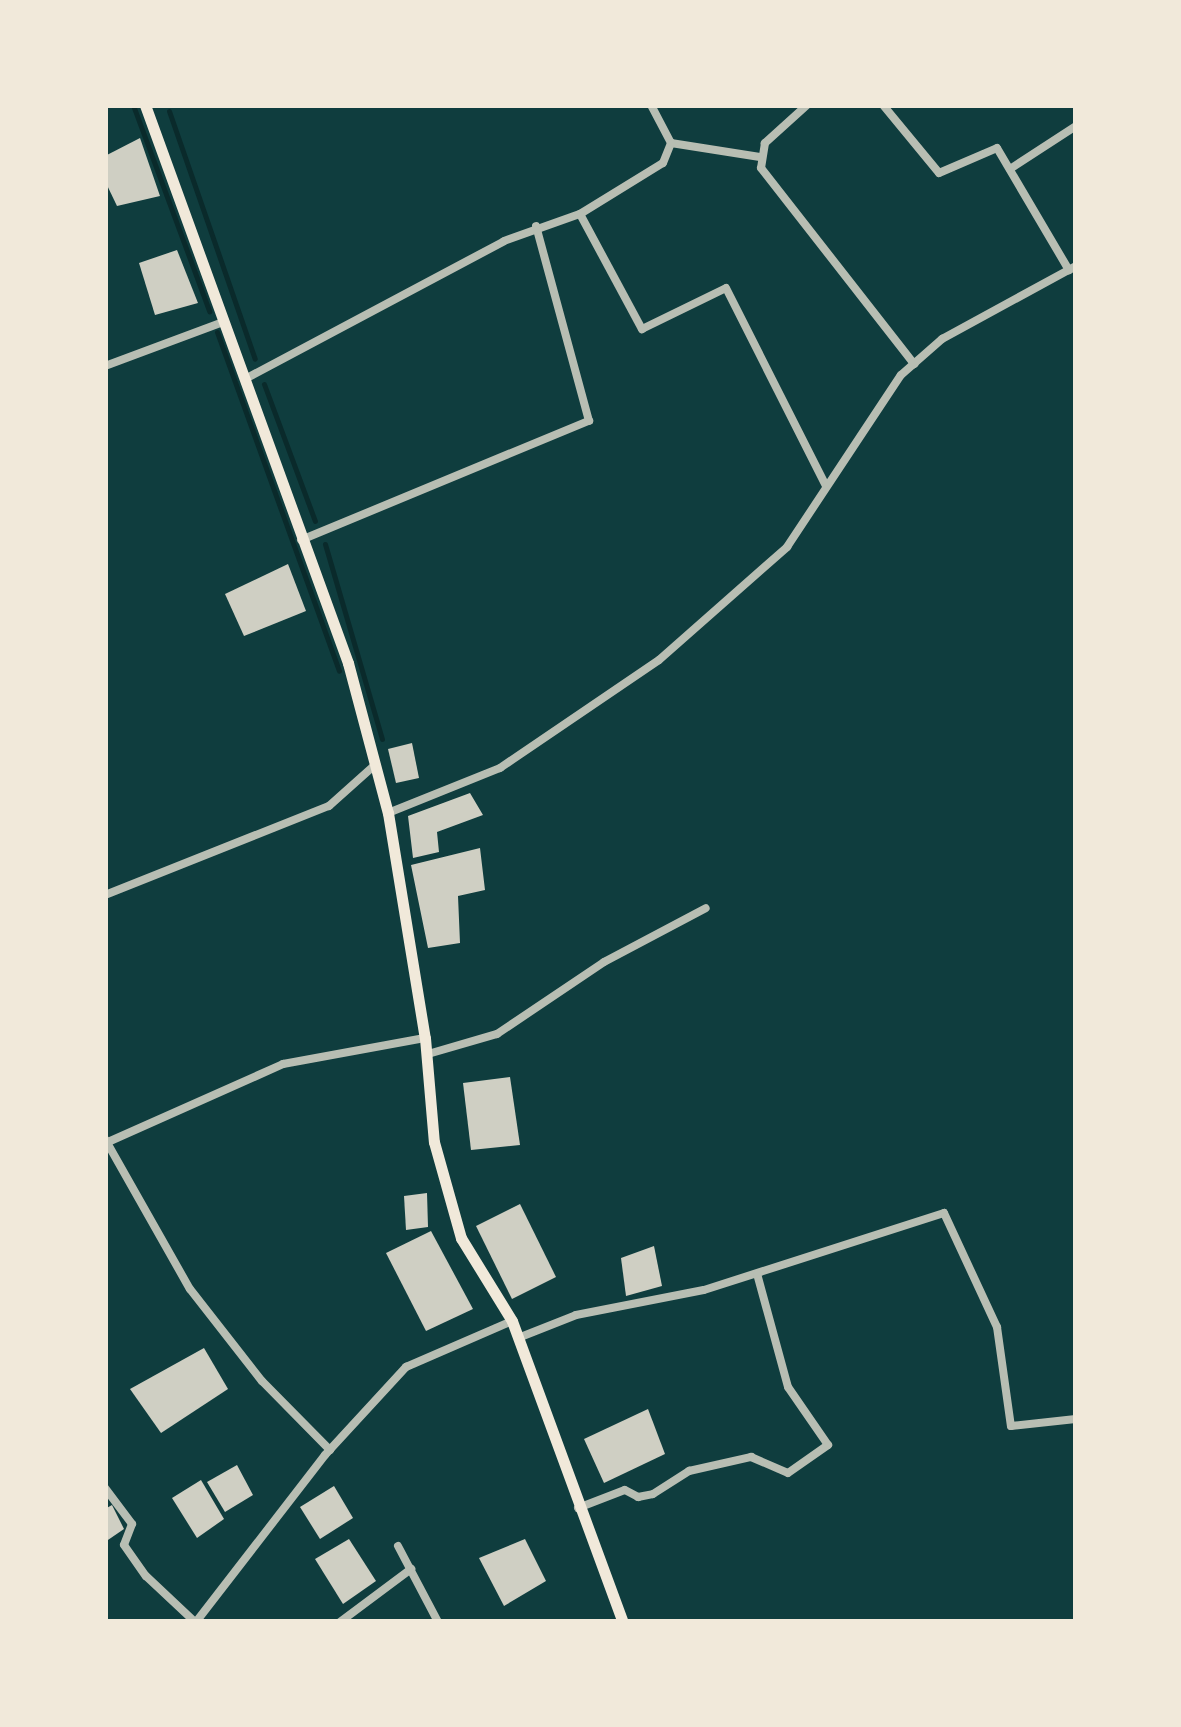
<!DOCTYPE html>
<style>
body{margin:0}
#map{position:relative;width:1181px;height:1727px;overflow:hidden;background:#0f3d3e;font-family:Roboto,sans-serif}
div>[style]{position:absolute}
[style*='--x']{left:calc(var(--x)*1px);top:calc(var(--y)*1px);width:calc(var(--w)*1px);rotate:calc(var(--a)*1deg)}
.stream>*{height:5px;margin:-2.5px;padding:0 2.5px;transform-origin:2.5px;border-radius:2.5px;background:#0a2a2b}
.building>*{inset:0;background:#cfcfc3}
.minor>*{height:8px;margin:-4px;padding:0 4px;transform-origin:4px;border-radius:4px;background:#b8beb3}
.secondary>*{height:11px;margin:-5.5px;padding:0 5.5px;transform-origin:5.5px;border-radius:5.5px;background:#f1e9da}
span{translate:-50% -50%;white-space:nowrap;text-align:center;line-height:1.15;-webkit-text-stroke:8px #f1e9da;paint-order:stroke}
.frame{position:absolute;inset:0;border:108px solid #f1e9da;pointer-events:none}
</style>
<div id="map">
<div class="stream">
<div style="--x:133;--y:105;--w:220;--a:69.7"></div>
<div style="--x:169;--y:111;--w:262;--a:70.9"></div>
<div style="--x:217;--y:332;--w:360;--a:70.2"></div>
<div style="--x:264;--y:384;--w:146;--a:69.6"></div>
<div style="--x:325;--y:544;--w:203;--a:73.7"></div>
</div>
<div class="building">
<div style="clip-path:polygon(140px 138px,160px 196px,117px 206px,105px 181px,105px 156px)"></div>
<div style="clip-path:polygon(177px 250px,198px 303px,155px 315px,139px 263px)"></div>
<div style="clip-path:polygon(288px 564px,306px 611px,244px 636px,225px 594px)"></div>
<div style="clip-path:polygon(412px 743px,419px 778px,396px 783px,388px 749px)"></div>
<div style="clip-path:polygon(470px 793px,483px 815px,437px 832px,439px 852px,413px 858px,408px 816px)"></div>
<div style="clip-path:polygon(480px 848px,485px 890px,458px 896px,460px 943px,428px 948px,411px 865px)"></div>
<div style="clip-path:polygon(510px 1077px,520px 1145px,471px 1150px,463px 1083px)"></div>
<div style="clip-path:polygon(427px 1193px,428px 1227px,406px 1230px,404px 1196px)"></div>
<div style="clip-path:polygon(520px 1204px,556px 1277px,512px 1299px,476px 1226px)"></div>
<div style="clip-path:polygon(431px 1231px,473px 1309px,426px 1331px,386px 1253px)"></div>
<div style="clip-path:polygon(654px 1246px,662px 1286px,626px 1296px,621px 1258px)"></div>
<div style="clip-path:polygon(204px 1348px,228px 1389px,161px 1433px,130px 1389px)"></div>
<div style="clip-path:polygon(648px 1409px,665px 1454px,604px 1483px,584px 1439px)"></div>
<div style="clip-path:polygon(237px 1465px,253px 1495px,225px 1512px,207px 1482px)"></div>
<div style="clip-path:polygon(201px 1480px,224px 1519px,197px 1538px,172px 1498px)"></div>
<div style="clip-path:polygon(334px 1486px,353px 1518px,320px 1539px,300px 1507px)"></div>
<div style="clip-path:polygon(112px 1505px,124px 1529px,105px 1542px,105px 1509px)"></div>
<div style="clip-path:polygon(349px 1539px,376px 1581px,343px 1604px,315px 1559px)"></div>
<div style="clip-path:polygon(525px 1539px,546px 1581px,504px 1606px,479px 1558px)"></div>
</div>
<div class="minor">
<div style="--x:807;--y:105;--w:57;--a:137.9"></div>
<div style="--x:765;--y:143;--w:25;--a:99"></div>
<div style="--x:761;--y:168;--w:249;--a:52"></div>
<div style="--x:883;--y:105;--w:88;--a:50.5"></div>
<div style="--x:939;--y:173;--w:63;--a:-23.3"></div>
<div style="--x:997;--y:148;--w:142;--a:59.5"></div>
<div style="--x:671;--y:143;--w:90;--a:8.9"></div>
<div style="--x:1010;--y:169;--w:79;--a:-33.1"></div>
<div style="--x:580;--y:214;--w:131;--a:61.7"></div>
<div style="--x:642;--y:329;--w:93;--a:-26"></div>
<div style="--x:726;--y:288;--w:222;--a:63.2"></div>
<div style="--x:105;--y:366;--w:126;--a:-20.4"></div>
<div style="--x:245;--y:379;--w:293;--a:-28"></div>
<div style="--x:504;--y:241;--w:81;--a:-19.6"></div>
<div style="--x:580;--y:214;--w:97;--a:-31.6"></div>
<div style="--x:663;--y:163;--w:22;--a:-68"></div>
<div style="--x:671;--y:143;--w:43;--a:-117.8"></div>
<div style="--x:301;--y:540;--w:312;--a:-22.5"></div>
<div style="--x:589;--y:421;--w:202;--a:-105.2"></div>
<div style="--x:388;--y:813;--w:121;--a:-21.9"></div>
<div style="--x:500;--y:768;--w:192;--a:-34.2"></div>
<div style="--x:659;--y:660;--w:171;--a:-41.4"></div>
<div style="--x:787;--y:547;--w:206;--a:-56.5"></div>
<div style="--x:901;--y:375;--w:55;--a:-41.3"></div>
<div style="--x:942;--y:339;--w:153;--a:-28.6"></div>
<div style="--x:105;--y:895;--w:241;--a:-21.7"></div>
<div style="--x:329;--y:806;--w:63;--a:-41.8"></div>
<div style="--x:428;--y:1054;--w:72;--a:-16.2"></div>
<div style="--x:497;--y:1034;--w:129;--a:-33.9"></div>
<div style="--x:604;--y:962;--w:115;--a:-27.9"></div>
<div style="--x:105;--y:1139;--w:172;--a:60.5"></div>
<div style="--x:190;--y:1289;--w:117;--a:52"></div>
<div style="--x:262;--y:1381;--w:97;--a:45.4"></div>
<div style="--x:108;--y:1142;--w:192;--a:-24"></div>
<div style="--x:283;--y:1064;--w:144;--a:-10.4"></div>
<div style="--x:518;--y:1338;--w:62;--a:-21.6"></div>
<div style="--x:576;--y:1315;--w:130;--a:-11.1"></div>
<div style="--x:704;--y:1290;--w:252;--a:-17.8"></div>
<div style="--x:944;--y:1213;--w:126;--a:65.1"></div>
<div style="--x:997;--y:1327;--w:100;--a:82"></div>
<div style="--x:1011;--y:1426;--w:65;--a:-6.1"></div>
<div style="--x:105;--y:1488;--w:45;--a:53.1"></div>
<div style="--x:132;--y:1524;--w:22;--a:111"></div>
<div style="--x:124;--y:1545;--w:38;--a:55"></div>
<div style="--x:146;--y:1576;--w:67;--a:43.2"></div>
<div style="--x:578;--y:1508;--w:50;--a:-21"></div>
<div style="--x:625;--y:1490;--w:15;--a:28"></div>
<div style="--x:638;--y:1497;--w:15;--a:-11"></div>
<div style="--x:653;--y:1494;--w:43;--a:-32.6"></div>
<div style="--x:689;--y:1471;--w:64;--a:-12.7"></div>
<div style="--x:751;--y:1457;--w:40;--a:23.4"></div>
<div style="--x:788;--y:1473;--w:49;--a:-35"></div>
<div style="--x:828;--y:1445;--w:70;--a:-124.6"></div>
<div style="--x:788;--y:1387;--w:117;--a:-105.3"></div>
<div style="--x:398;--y:1546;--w:86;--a:62.2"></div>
<div style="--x:196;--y:1622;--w:211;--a:-52.3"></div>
<div style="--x:325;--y:1455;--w:120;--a:-47.4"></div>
<div style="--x:406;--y:1367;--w:116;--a:-23.5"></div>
<div style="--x:340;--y:1622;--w:89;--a:-36.7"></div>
</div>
<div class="secondary">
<div style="--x:145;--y:105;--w:594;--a:70.01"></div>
<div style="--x:348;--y:663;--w:155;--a:75.1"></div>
<div style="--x:388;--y:813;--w:228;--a:80.7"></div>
<div style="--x:425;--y:1038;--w:104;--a:85.1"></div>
<div style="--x:434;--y:1142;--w:100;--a:74.3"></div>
<div style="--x:461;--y:1238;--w:97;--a:58.4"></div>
<div style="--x:512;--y:1321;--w:321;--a:69.8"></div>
</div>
<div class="frame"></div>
</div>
